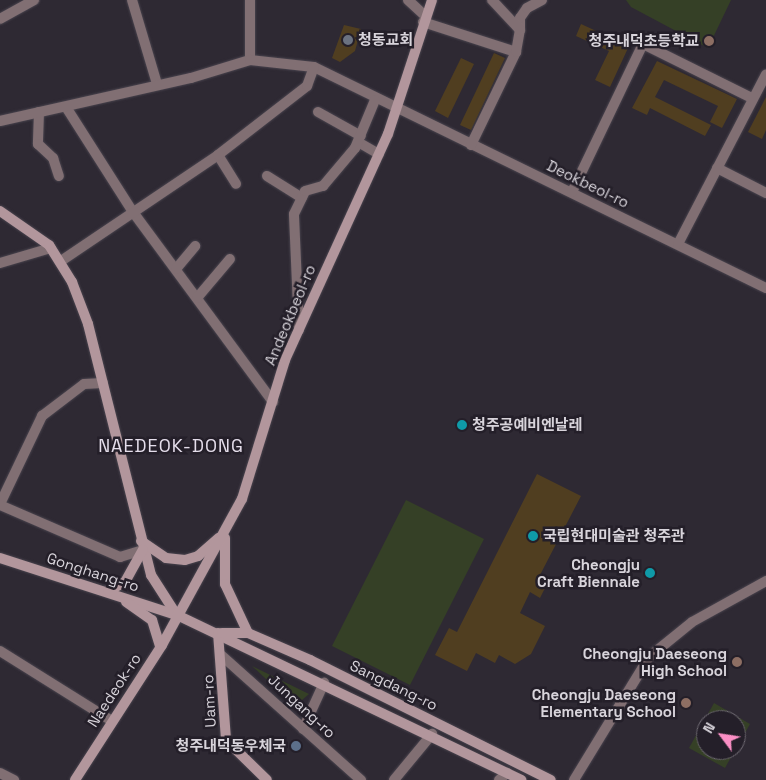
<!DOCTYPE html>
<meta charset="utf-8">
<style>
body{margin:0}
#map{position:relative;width:766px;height:780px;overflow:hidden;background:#2e2933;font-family:"Space Grotesk","Noto Sans KR",sans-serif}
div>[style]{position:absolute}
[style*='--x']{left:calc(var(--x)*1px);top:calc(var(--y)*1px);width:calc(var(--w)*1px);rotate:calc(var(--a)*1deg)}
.green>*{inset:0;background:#354026}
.building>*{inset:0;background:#503e20}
.roads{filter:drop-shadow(0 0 1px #49444e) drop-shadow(0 0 1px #49444e)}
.street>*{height:10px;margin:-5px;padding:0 5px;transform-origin:5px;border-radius:5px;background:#816f73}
.secondary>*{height:10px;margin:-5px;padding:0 5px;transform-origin:5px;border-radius:5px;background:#b2969c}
.dots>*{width:14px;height:14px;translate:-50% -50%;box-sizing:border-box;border:2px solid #241f29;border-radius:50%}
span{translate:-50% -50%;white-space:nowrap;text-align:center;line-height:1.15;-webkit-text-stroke:5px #241f29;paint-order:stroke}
.poi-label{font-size:15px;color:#d8d4db;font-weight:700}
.left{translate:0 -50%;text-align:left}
.right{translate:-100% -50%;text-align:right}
.street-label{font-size:15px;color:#d8d4db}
.quarter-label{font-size:18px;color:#e5deeb;letter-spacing:1px}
.north{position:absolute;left:696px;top:710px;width:50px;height:50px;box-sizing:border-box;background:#241f29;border:1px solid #6c6770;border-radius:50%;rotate:301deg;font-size:14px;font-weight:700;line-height:20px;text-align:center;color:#d8d4db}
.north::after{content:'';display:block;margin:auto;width:18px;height:22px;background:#fb8fc5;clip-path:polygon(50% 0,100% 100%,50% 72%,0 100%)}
</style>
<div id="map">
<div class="green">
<div style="clip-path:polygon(626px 0,731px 0,708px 48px,631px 7px)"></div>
<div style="clip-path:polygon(406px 500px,484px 539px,410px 685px,332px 646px)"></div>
<div style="clip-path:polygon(252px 666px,309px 694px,295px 706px)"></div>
<div style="clip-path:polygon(714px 703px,750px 724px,736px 749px,736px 720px,706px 720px,706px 750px,735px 750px,725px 768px,689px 748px)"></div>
</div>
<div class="building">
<div style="clip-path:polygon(581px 24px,629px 46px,610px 87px,595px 80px,609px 51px,576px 36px)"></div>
<div style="clip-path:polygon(344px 25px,361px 29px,355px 51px,340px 62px,332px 58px)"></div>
<div style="clip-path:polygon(494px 53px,505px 58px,471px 130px,460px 125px)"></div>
<div style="clip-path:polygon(461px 58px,474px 64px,448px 118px,435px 111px)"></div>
<div style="clip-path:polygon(657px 61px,737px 99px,722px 128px,710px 122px,718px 106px,664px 80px,655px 97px,711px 125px,705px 136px,650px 108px,647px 115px,632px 108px)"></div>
<div style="clip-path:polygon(766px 97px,766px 130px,762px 139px,748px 132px)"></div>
<div style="clip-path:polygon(537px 474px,581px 496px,540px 575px,549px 580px,540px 598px,530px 592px,520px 613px,545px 626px,531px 654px,515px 664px,499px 655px,495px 663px,476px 653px,467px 671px,435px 655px,449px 628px,457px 632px)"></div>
</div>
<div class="roads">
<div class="street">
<div style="--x:132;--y:0;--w:88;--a:73.4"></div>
<div style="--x:408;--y:0;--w:23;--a:43"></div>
<div style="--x:0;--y:19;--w:39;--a:-29"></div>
<div style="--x:423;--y:22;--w:98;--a:17.9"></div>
<div style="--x:520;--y:30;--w:12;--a:-90"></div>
<div style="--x:520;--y:18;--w:12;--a:-55"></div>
<div style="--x:527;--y:8;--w:17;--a:-28"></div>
<div style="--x:250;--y:60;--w:60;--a:-90"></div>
<div style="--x:66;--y:107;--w:125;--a:57.5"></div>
<div style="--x:133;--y:212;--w:236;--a:53.6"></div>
<div style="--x:39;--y:112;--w:32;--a:92"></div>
<div style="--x:38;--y:144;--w:21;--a:43"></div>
<div style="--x:53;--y:158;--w:19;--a:72"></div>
<div style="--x:318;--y:112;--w:49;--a:29.2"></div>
<div style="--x:0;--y:121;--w:196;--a:-12.7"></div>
<div style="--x:191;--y:78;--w:62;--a:-17"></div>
<div style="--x:250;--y:60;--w:64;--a:6.2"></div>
<div style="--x:314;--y:67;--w:503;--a:26.06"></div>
<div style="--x:358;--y:142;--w:24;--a:30"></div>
<div style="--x:471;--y:145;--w:103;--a:-64.2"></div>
<div style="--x:516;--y:52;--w:22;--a:-80"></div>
<div style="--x:520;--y:30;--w:41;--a:-133"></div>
<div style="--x:218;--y:155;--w:34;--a:58"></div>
<div style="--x:717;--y:168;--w:55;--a:27"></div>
<div style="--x:267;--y:176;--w:41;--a:32.2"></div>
<div style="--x:572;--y:192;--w:164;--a:-64.4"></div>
<div style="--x:643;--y:44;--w:122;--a:26.4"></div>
<div style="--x:678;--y:244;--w:191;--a:-62.6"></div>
<div style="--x:61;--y:261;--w:189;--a:-34"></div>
<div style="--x:218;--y:155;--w:113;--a:-37.8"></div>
<div style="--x:307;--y:86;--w:20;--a:-70"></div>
<div style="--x:0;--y:263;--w:53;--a:-16.4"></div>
<div style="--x:176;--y:269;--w:30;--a:-50"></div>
<div style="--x:197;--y:298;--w:51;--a:-49.8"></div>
<div style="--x:299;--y:330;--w:116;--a:-92.5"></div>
<div style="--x:294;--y:214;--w:25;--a:-64"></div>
<div style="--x:305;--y:191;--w:19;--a:-16"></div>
<div style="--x:323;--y:186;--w:50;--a:-49.9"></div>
<div style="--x:355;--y:148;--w:52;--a:-67.4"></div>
<div style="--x:0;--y:504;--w:98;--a:-64.5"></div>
<div style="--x:42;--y:416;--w:53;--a:-37.3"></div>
<div style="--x:84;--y:384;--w:19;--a:-3"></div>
<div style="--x:0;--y:505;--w:131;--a:23.4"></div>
<div style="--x:120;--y:557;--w:24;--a:-17"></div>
<div style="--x:0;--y:651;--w:132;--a:32"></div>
<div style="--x:221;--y:655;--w:188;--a:41.8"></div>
<div style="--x:303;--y:729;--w:51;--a:-65.5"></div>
<div style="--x:0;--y:773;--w:16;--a:27"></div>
<div style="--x:394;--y:780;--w:60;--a:-50.4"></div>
<div style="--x:499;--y:780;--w:11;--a:-41"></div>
<div style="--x:574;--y:780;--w:144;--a:-58.6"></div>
<div style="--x:649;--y:657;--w:55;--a:-39.1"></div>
<div style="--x:692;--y:622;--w:85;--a:-29"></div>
</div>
<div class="secondary">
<div style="--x:0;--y:211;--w:60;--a:34.8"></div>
<div style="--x:49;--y:245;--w:44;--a:58.1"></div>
<div style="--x:72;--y:282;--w:45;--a:69.1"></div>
<div style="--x:88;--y:324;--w:259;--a:75.9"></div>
<div style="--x:151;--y:575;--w:46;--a:57.3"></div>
<div style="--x:225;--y:538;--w:46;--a:90"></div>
<div style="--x:225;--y:584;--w:54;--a:64.9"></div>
<div style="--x:141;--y:541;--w:30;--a:34"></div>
<div style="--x:166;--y:558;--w:19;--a:6"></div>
<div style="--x:185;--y:560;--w:14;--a:-17"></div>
<div style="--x:198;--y:556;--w:28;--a:-41"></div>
<div style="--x:0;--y:558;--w:186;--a:17.9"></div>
<div style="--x:177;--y:615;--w:382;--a:25.6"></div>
<div style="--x:108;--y:591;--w:19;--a:-28"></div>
<div style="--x:125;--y:582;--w:37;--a:-61"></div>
<div style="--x:126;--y:602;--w:32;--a:35"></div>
<div style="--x:152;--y:620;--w:28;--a:73"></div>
<div style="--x:218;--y:633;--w:107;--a:85.7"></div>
<div style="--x:226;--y:740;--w:57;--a:44.3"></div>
<div style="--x:222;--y:633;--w:26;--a:0"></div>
<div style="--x:248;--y:633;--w:68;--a:23.5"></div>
<div style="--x:310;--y:660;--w:269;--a:26.5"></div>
<div style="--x:75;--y:780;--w:161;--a:-57.2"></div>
<div style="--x:162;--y:645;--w:166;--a:-61.3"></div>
<div style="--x:242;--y:499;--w:145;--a:-72.8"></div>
<div style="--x:285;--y:360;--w:248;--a:-65.5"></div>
<div style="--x:388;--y:134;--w:141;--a:-71.8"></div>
</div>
</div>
<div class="dots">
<div style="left:348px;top:40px;background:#6b7280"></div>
<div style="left:709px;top:41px;background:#8d6e63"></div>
<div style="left:462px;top:425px;background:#0f9aa8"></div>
<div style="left:533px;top:536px;background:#0f9aa8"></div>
<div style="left:650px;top:573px;background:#0f9aa8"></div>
<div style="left:737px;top:662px;background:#8d6e63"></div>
<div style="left:686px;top:703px;background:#8d6e63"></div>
<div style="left:296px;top:746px;background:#5c6f8a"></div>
</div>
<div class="poi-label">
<span class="left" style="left:358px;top:40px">청동교회</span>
<span class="right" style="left:699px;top:41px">청주내덕초등학교</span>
<span class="left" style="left:472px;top:425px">청주공예비엔날레</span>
<span class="left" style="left:543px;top:536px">국립현대미술관 청주관</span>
<span class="right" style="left:640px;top:573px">Cheongju<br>Craft Biennale</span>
<span class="right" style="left:727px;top:662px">Cheongju Daeseong<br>High School</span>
<span class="right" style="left:676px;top:703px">Cheongju Daeseong<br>Elementary School</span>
<span class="right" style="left:286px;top:746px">청주내덕동우체국</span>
</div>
<div class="street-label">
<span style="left:588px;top:184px;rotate:26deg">Deokbeol-ro</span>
<span style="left:290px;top:315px;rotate:-67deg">Andeokbeol-ro</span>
<span style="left:93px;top:572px;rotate:18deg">Gonghang-ro</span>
<span style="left:394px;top:685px;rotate:26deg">Sangdang-ro</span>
<span style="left:114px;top:690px;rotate:-57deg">Naedeok-ro</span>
<span style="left:209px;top:701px;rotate:-93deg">Uam-ro</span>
<span style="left:302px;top:706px;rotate:43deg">Jungang-ro</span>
</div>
<div class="quarter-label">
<span style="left:171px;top:446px">NAEDEOK-DONG</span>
</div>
<div class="north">N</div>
</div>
